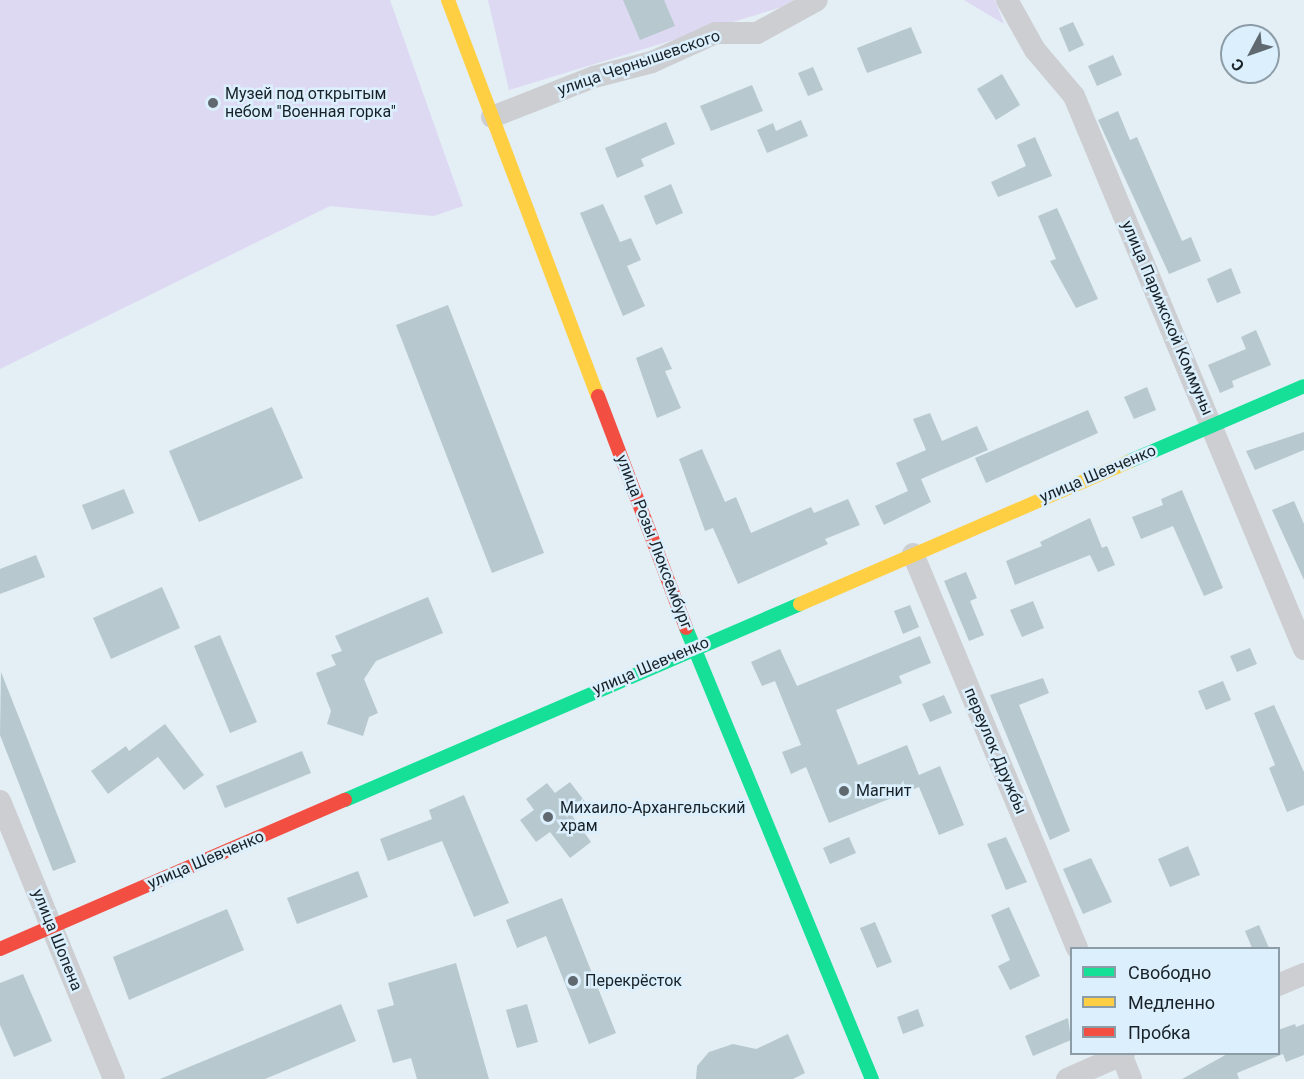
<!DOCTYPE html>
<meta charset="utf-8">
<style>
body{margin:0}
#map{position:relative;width:1304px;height:1079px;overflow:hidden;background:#e3eef5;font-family:Roboto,sans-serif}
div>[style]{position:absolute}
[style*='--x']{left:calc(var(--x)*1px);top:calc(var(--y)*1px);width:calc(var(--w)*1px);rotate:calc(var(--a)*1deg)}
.green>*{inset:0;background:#ded9f3}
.building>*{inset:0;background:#b7c9ce}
.street>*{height:22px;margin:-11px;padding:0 11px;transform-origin:11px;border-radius:11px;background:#ccced1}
.fast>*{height:14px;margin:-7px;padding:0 7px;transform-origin:7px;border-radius:7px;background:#16e098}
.slow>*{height:14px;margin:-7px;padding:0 7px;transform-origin:7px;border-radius:7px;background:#ffcf43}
.jam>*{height:14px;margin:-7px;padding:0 7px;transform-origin:7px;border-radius:7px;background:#f24e42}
.dots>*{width:16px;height:16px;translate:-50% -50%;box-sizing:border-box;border:3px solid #dbeffd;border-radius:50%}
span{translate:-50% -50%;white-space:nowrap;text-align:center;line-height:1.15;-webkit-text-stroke:5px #dbeffd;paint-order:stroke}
.street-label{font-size:16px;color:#182127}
.poi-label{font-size:16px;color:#182127}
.left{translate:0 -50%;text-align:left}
.legend{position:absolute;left:1070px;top:947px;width:210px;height:108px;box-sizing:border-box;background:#dbeffd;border:2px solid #8d9da7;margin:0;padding:8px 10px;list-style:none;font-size:18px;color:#182127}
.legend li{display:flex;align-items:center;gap:12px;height:30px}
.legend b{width:30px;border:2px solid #8d9da7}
.north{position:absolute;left:1220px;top:24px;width:60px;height:60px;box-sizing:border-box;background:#dbeffd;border:2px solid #8d9da7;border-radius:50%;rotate:229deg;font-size:16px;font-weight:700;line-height:24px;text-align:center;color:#182127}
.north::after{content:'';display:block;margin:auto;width:21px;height:27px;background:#5f696f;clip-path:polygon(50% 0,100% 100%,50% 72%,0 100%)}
</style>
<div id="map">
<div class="green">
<div style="clip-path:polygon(0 0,390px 0,463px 206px,434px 216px,330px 206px,0 369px)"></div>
<div style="clip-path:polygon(488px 0,794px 0,782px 7px,509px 90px)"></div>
<div style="clip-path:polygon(964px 0,995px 0,1004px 24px)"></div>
</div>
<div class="building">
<div style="clip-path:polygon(623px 0,664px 0,675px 26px,640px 40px)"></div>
<div style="clip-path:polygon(1073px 22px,1084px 45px,1069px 52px,1059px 28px)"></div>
<div style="clip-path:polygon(911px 27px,922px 53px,867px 73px,857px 48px)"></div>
<div style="clip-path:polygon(1113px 55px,1122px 75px,1097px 86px,1088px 66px)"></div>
<div style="clip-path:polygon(813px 67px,823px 90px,808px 96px,798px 73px)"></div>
<div style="clip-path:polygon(1002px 74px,1020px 105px,996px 120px,977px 89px)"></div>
<div style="clip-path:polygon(752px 85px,763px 111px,711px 131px,700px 106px)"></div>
<div style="clip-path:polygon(1118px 111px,1130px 140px,1137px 137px,1182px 241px,1191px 237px,1201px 261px,1169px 274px,1098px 120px)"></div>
<div style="clip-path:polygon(801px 120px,808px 136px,767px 153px,757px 130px,773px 123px,776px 131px)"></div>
<div style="clip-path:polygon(666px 122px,675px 144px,641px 159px,644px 166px,617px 178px,605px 148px)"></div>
<div style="clip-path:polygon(1035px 137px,1052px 176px,998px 197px,991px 182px,1026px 166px,1017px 145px)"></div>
<div style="clip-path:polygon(671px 184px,683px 213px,656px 225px,644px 196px)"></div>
<div style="clip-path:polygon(603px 204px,620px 242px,631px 238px,641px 260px,627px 266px,645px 306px,623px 316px,580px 213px)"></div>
<div style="clip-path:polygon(1057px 208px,1098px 299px,1076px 308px,1050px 261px,1056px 259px,1038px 216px)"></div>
<div style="clip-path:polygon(1231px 268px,1241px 293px,1217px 303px,1207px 279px)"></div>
<div style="clip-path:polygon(448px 305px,544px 553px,492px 573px,396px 325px)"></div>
<div style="clip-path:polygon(1256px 330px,1271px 365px,1232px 381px,1234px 387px,1220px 393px,1208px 365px,1246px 349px,1241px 337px)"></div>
<div style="clip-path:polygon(662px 347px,672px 369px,665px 371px,681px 408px,657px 418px,636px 358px)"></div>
<div style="clip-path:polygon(1147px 387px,1156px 410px,1134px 419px,1124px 397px)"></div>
<div style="clip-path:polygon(272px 407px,303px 478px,199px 522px,169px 451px)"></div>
<div style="clip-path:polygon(1088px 410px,1098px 433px,986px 483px,975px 458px)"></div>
<div style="clip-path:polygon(930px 413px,942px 441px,977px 426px,988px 450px,921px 479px,931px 502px,884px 525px,875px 506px,908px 491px,896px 463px,926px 450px,913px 419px)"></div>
<div style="clip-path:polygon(1304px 432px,1304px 450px,1255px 470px,1246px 451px)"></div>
<div style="clip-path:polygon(702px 449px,725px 502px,736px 497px,751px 533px,811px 507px,814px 513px,848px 499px,860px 525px,825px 539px,828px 544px,738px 584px,713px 528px,705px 531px,679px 459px)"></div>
<div style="clip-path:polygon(124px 489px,134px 513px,92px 530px,82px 505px)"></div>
<div style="clip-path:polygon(1182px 490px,1223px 588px,1204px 596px,1173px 526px,1141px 539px,1132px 517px,1163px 505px,1161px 499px)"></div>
<div style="clip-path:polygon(1294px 501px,1304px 524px,1304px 580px,1272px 510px)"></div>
<div style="clip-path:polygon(1090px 518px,1102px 548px,1107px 546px,1115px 565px,1098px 572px,1090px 555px,1015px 585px,1006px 561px,1042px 546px,1040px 542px)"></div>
<div style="clip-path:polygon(36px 555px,45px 577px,0 594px,0 569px)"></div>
<div style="clip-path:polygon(966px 572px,977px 598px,970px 601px,984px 635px,969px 641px,944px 581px)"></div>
<div style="clip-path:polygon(162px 587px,180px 628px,111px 659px,93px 618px)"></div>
<div style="clip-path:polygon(428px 597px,443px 633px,376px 661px,364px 679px,378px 713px,369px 717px,363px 736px,327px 724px,331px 711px,316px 673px,336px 665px,331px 655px,342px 651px,335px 636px)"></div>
<div style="clip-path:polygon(1033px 601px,1044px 628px,1022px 637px,1010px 610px)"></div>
<div style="clip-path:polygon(910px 605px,919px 627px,903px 634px,894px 611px)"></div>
<div style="clip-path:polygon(220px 635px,257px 722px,230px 733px,194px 646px)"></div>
<div style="clip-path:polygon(920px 636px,931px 663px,899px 676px,902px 683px,836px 710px,858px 765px,907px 745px,919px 775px,940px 766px,964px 825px,939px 835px,919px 787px,829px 823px,806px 767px,791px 774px,782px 752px,801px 745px,775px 681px,762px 686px,751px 662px,780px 649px,797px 686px)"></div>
<div style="clip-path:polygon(1250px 648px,1257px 664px,1237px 672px,1230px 656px)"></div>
<div style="clip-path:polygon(1px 672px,76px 862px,53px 871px,0 735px)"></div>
<div style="clip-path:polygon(1043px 678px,1049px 693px,1019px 705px,1070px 831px,1050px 840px,990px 695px)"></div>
<div style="clip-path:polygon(1223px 681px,1231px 700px,1206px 710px,1198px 691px)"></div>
<div style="clip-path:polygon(944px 695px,952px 713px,930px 722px,922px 704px)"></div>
<div style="clip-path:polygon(1274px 705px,1304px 772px,1304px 805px,1287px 812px,1269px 768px,1275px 765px,1254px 713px)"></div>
<div style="clip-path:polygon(165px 724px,204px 775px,184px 790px,158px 757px,108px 794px,91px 771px,126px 746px,129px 751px)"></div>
<div style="clip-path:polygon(302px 751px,311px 773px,225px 808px,216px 786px)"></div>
<div style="clip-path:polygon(570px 782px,586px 803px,571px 814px,591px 842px,570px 858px,550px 832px,536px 842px,520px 820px,534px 810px,526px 799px,547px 783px,555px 793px)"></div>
<div style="clip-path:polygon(464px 795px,509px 903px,474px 917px,442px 841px,388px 861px,380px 839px,432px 819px,429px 810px)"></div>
<div style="clip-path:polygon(849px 837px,856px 853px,830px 864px,823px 848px)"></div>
<div style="clip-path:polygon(1006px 837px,1027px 882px,1006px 890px,987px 844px)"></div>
<div style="clip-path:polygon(1188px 846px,1200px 875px,1170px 887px,1158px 859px)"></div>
<div style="clip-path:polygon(1091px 858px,1112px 902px,1083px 914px,1063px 869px)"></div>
<div style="clip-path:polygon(358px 871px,368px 897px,297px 924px,287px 898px)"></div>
<div style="clip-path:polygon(562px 898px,616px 1033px,589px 1044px,546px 936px,517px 948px,506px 920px)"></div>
<div style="clip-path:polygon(1009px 907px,1040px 976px,1010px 990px,998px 966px,1010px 960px,991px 915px)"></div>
<div style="clip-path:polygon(227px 909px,244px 950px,129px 1000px,113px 957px)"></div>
<div style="clip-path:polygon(875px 922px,892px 962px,877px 968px,860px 928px)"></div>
<div style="clip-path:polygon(1259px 925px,1269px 948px,1252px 948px,1245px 931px)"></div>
<div style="clip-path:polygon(456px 963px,489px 1079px,417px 1079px,411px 1058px,393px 1063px,377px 1010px,394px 1005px,388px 983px)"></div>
<div style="clip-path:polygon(23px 974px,52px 1041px,14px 1057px,0 1025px,0 983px)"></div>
<div style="clip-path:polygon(341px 1004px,356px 1041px,265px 1079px,160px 1079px)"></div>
<div style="clip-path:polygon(527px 1004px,538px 1042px,517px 1048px,506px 1010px)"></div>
<div style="clip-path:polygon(918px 1009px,924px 1026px,903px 1034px,897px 1017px)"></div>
<div style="clip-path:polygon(1068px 1018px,1071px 1040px,1033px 1056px,1025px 1036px)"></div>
<div style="clip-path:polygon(1295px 1024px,1296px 1027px,1304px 1024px,1304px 1055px,1286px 1062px,1283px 1054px,1237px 1073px,1239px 1079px,1182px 1079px,1229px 1053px,1278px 1053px,1278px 1030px)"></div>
<div style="clip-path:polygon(788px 1034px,805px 1073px,793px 1079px,696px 1079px,697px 1066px,709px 1052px,733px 1044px,756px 1049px)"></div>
</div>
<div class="street">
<div style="--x:1007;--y:0;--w:57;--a:60.8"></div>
<div style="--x:1035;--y:50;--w:60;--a:49.7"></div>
<div style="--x:1074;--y:96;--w:599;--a:67.42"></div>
<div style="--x:492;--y:117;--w:110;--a:-21.4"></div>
<div style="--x:594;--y:77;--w:60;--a:-14.5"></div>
<div style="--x:652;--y:62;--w:70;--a:-24.4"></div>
<div style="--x:716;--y:33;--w:41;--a:0"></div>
<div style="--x:757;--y:33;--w:68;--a:-28.8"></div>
<div style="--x:913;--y:554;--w:427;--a:67.4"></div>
<div style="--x:0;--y:801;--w:300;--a:67.7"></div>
<div style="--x:1278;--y:985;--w:28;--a:-23"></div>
<div style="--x:1121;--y:1054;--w:27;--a:68"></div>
<div style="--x:1067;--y:1079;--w:62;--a:-23.7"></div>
</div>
<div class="fast">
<div style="--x:1130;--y:461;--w:189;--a:-23.3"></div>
<div style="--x:686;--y:628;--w:488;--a:67.6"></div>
<div style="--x:345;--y:800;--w:495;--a:-23.3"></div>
</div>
<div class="slow">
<div style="--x:448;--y:0;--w:423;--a:69.3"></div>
<div style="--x:800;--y:604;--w:360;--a:-23.4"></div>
</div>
<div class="jam">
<div style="--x:598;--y:396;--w:248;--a:69.2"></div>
<div style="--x:0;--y:949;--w:376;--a:-23.4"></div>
</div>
<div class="dots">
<div style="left:213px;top:103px;background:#5f696f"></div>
<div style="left:844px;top:791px;background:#5f696f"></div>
<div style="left:548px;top:817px;background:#5f696f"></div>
<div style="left:573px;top:981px;background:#5f696f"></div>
</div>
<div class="street-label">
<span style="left:639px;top:63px;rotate:-19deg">улица Чернышевского</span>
<span style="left:1167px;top:318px;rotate:67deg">улица Парижской Коммуны</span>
<span style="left:1098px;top:474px;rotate:-23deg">улица Шевченко</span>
<span style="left:654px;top:542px;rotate:69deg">улица Розы Люксембург</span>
<span style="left:651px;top:666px;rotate:-23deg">улица Шевченко</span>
<span style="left:995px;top:751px;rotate:67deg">переулок Дружбы</span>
<span style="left:206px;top:860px;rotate:-23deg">улица Шевченко</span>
<span style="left:57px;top:940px;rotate:68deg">улица Шопена</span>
</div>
<div class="poi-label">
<span class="left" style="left:225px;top:103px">Музей под открытым<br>небом "Военная горка"</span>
<span class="left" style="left:856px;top:791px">Магнит</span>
<span class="left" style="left:560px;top:817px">Михаило-Архангельский<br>храм</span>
<span class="left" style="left:585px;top:981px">Перекрёсток</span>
</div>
<ul class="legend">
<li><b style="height:8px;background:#16e098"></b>Свободно</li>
<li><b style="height:8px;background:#ffcf43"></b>Медленно</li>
<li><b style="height:8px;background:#f24e42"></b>Пробка</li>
</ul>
<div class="north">С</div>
</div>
